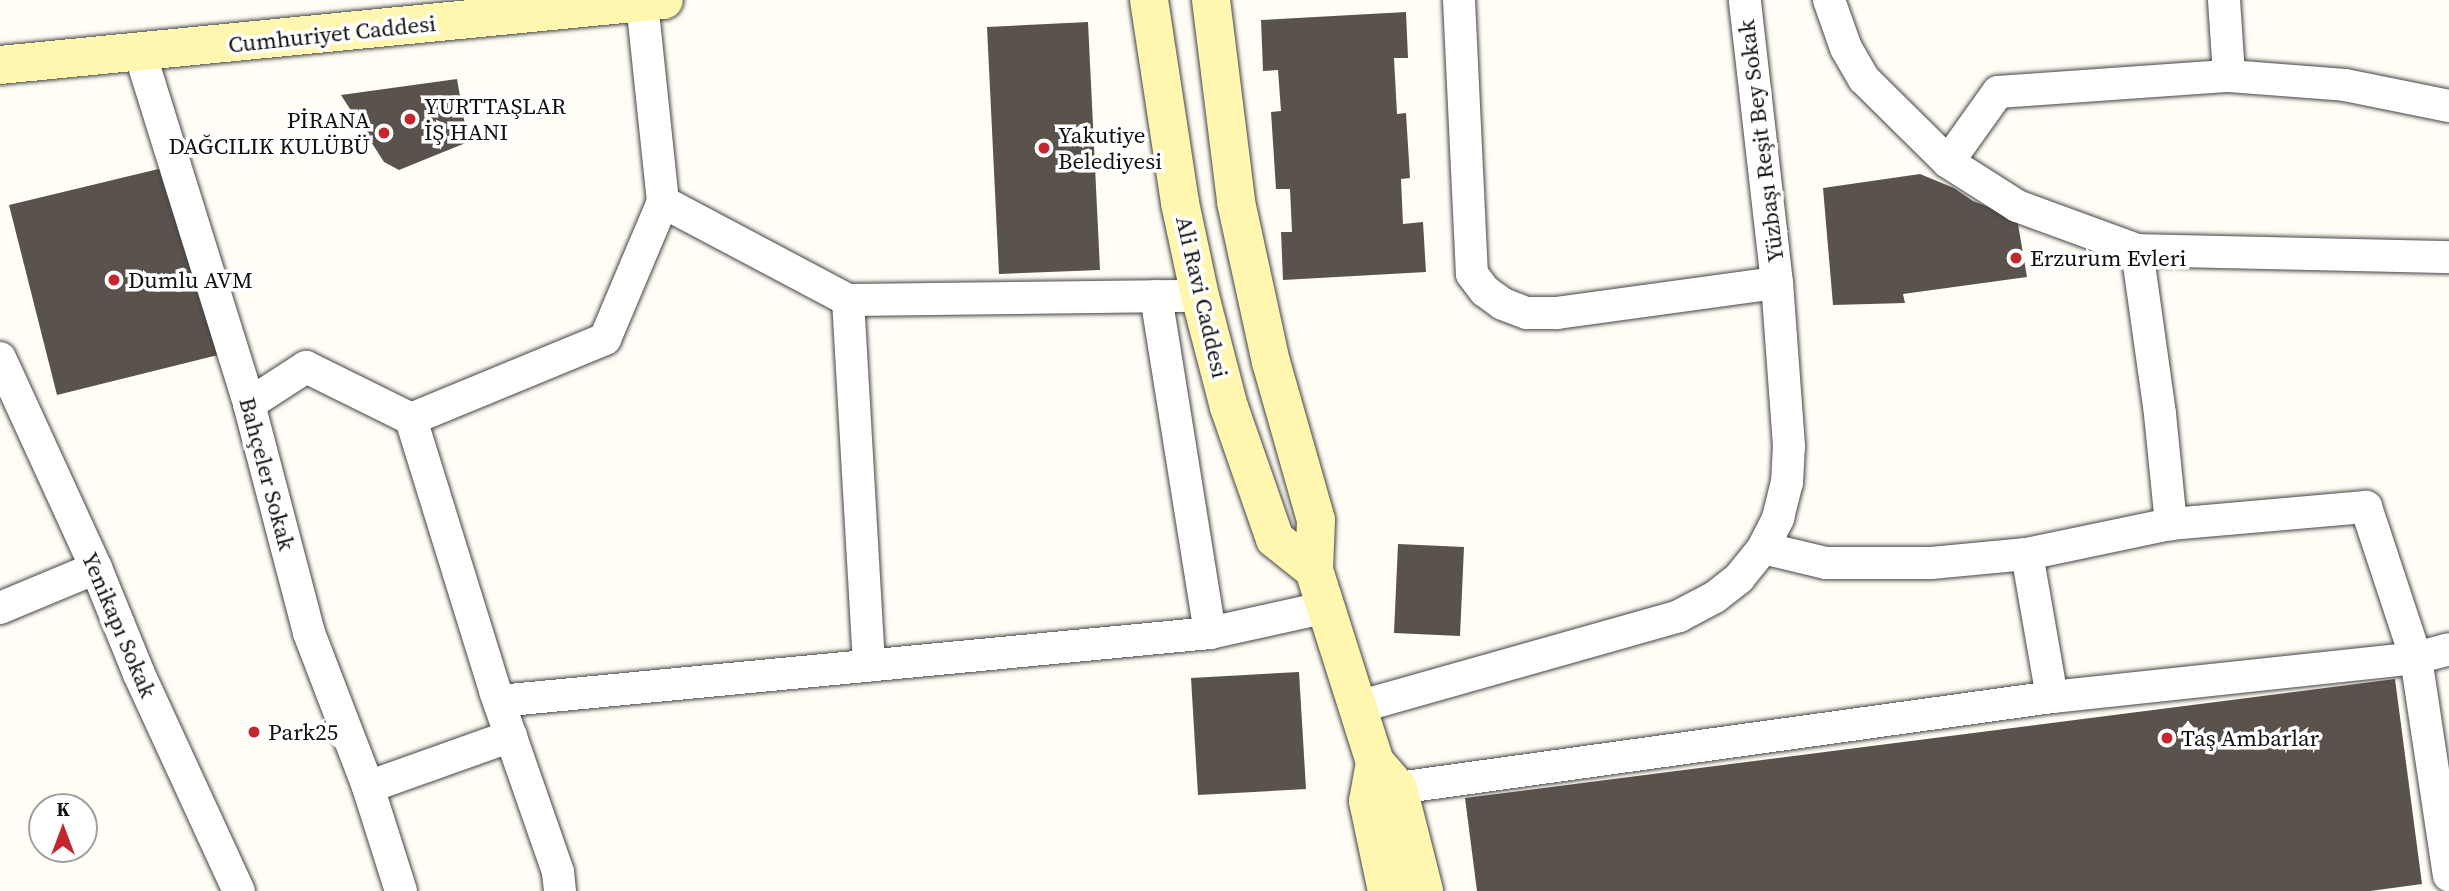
<!DOCTYPE html>
<meta charset="utf-8">
<style>
body{margin:0}
#map{position:relative;width:2449px;height:891px;overflow:hidden;background:#fffdf5;font-family:"Source Serif 4",serif}
div>[style]{position:absolute}
[style*='--x']{left:calc(var(--x)*1px);top:calc(var(--y)*1px);width:calc(var(--w)*1px);rotate:calc(var(--a)*1deg)}
.building>*{inset:0;background:#5a524d}
.roads{filter:drop-shadow(0 0 2px #444) drop-shadow(0 0 2px #444)}
.minor>*{height:32px;margin:-16px;padding:0 16px;transform-origin:16px;border-radius:16px;background:#fff}
.secondary>*{height:38px;margin:-19px;padding:0 19px;transform-origin:19px;border-radius:19px;background:#fff6b0}
.dots>*{width:19px;height:19px;translate:-50% -50%;box-sizing:border-box;border:4px solid #fff;border-radius:50%}
span{translate:-50% -50%;white-space:nowrap;text-align:center;line-height:1.15;-webkit-text-stroke:7px #fff;paint-order:stroke}
.street-label{font-size:23px;color:#111}
.poi-label{font-size:23px;color:#111}
.left{translate:0 -50%;text-align:left}
.right{translate:-100% -50%;text-align:right}
.north{position:absolute;left:28px;top:793px;width:70px;height:70px;box-sizing:border-box;background:#fff;border:2px solid #a0a0a0;border-radius:50%;rotate:0deg;font-size:19px;font-weight:700;line-height:28px;text-align:center;color:#111}
.north::after{content:'';display:block;margin:auto;width:24px;height:32px;background:#c4262e;clip-path:polygon(50% 0,100% 100%,50% 72%,0 100%)}
</style>
<div id="map">
<div class="building">
<div style="clip-path:polygon(1406px 12px,1408px 58px,1394px 58px,1397px 114px,1406px 113px,1410px 178px,1401px 179px,1403px 224px,1423px 222px,1426px 272px,1283px 280px,1281px 232px,1292px 232px,1290px 189px,1276px 189px,1271px 112px,1281px 111px,1278px 70px,1263px 71px,1261px 20px)"></div>
<div style="clip-path:polygon(1088px 22px,1100px 270px,999px 274px,987px 27px)"></div>
<div style="clip-path:polygon(457px 79px,468px 142px,399px 170px,384px 162px,341px 95px)"></div>
<div style="clip-path:polygon(171px 166px,218px 355px,57px 395px,9px 205px)"></div>
<div style="clip-path:polygon(1920px 174px,1954px 188px,1973px 201px,2017px 218px,2027px 277px,1903px 294px,1905px 303px,1833px 305px,1823px 188px)"></div>
<div style="clip-path:polygon(1398px 544px,1464px 547px,1460px 636px,1394px 633px)"></div>
<div style="clip-path:polygon(1299px 672px,1306px 789px,1198px 795px,1191px 678px)"></div>
<div style="clip-path:polygon(2395px 679px,2422px 884px,2370px 891px,1477px 891px,1465px 798px)"></div>
</div>
<div class="roads">
<div class="minor">
<div style="--x:1459;--y:0;--w:274;--a:87.3"></div>
<div style="--x:1472;--y:274;--w:21;--a:53"></div>
<div style="--x:1485;--y:291;--w:22;--a:36"></div>
<div style="--x:1503;--y:304;--w:26;--a:21"></div>
<div style="--x:1527;--y:313;--w:30;--a:0"></div>
<div style="--x:1557;--y:313;--w:222;--a:-7.8"></div>
<div style="--x:1829;--y:0;--w:51;--a:70.5"></div>
<div style="--x:1846;--y:48;--w:36;--a:60"></div>
<div style="--x:1864;--y:79;--w:118;--a:44.7"></div>
<div style="--x:1948;--y:162;--w:82;--a:32.5"></div>
<div style="--x:2017;--y:206;--w:128;--a:20.1"></div>
<div style="--x:2137;--y:250;--w:312;--a:1.3"></div>
<div style="--x:2224;--y:0;--w:76;--a:86.2"></div>
<div style="--x:140;--y:53;--w:368;--a:72.7"></div>
<div style="--x:249;--y:404;--w:237;--a:75.3"></div>
<div style="--x:309;--y:633;--w:165;--a:69"></div>
<div style="--x:368;--y:787;--w:109;--a:72.4"></div>
<div style="--x:1948;--y:162;--w:86;--a:-54.5"></div>
<div style="--x:1998;--y:92;--w:232;--a:-4"></div>
<div style="--x:2229;--y:76;--w:116;--a:4.4"></div>
<div style="--x:2345;--y:85;--w:106;--a:11.4"></div>
<div style="--x:663;--y:202;--w:209;--a:27.9"></div>
<div style="--x:848;--y:300;--w:366;--a:86.7"></div>
<div style="--x:2137;--y:250;--w:166;--a:82"></div>
<div style="--x:2160;--y:414;--w:111;--a:84.3"></div>
<div style="--x:1156;--y:296;--w:341;--a:80.9"></div>
<div style="--x:848;--y:300;--w:352;--a:-0.7"></div>
<div style="--x:0;--y:358;--w:231;--a:65.4"></div>
<div style="--x:96;--y:568;--w:114;--a:67.9"></div>
<div style="--x:139;--y:674;--w:239;--a:65.3"></div>
<div style="--x:249;--y:404;--w:68;--a:-33"></div>
<div style="--x:306;--y:367;--w:117;--a:26.3"></div>
<div style="--x:411;--y:419;--w:285;--a:72.8"></div>
<div style="--x:495;--y:691;--w:192;--a:70.8"></div>
<div style="--x:558;--y:872;--w:19;--a:84"></div>
<div style="--x:411;--y:419;--w:210;--a:-22.4"></div>
<div style="--x:605;--y:339;--w:149;--a:-67.1"></div>
<div style="--x:663;--y:202;--w:201;--a:-96"></div>
<div style="--x:1763;--y:548;--w:65;--a:13.4"></div>
<div style="--x:1826;--y:563;--w:105;--a:0"></div>
<div style="--x:1931;--y:563;--w:96;--a:-5.4"></div>
<div style="--x:2027;--y:554;--w:147;--a:-11.8"></div>
<div style="--x:2171;--y:524;--w:196;--a:-5"></div>
<div style="--x:2366;--y:507;--w:159;--a:71.7"></div>
<div style="--x:2416;--y:658;--w:220;--a:81.4"></div>
<div style="--x:2027;--y:554;--w:145;--a:80.1"></div>
<div style="--x:0;--y:608;--w:104;--a:-22.6"></div>
<div style="--x:499;--y:701;--w:714;--a:-5.46"></div>
<div style="--x:1210;--y:633;--w:120;--a:-12.5"></div>
<div style="--x:1358;--y:707;--w:334;--a:-15.8"></div>
<div style="--x:1679;--y:616;--w:41;--a:-27.8"></div>
<div style="--x:1715;--y:597;--w:31;--a:-38"></div>
<div style="--x:1739;--y:578;--w:38;--a:-51"></div>
<div style="--x:1763;--y:548;--w:34;--a:-63"></div>
<div style="--x:1778;--y:518;--w:36;--a:-76"></div>
<div style="--x:1787;--y:483;--w:37;--a:-87"></div>
<div style="--x:1789;--y:446;--w:163;--a:-94.2"></div>
<div style="--x:1777;--y:283;--w:285;--a:-96.5"></div>
<div style="--x:368;--y:787;--w:152;--a:-19.6"></div>
<div style="--x:1398;--y:788;--w:660;--a:-7.92"></div>
<div style="--x:2052;--y:697;--w:366;--a:-6.1"></div>
<div style="--x:2416;--y:658;--w:34;--a:-15"></div>
</div>
<div class="secondary">
<div style="--x:1149;--y:0;--w:205;--a:81.3"></div>
<div style="--x:1180;--y:203;--w:95;--a:77.9"></div>
<div style="--x:1200;--y:296;--w:115;--a:75.4"></div>
<div style="--x:1229;--y:407;--w:140;--a:70.8"></div>
<div style="--x:1275;--y:539;--w:50;--a:38.5"></div>
<div style="--x:1211;--y:0;--w:204;--a:82.9"></div>
<div style="--x:1236;--y:202;--w:164;--a:77.7"></div>
<div style="--x:1271;--y:362;--w:164;--a:74.1"></div>
<div style="--x:1316;--y:520;--w:50;--a:92.3"></div>
<div style="--x:1314;--y:570;--w:201;--a:72.4"></div>
<div style="--x:1375;--y:762;--w:35;--a:49"></div>
<div style="--x:1398;--y:788;--w:106;--a:75.8"></div>
<div style="--x:0;--y:65;--w:667;--a:-5.59"></div>
<div style="--x:1375;--y:762;--w:40;--a:100"></div>
<div style="--x:1368;--y:801;--w:92;--a:78.1"></div>
</div>
</div>
<div class="dots">
<div style="left:410px;top:119px;background:#c4262e"></div>
<div style="left:384px;top:133px;background:#c4262e"></div>
<div style="left:1044px;top:148px;background:#c4262e"></div>
<div style="left:2016px;top:258px;background:#c4262e"></div>
<div style="left:114px;top:280px;background:#c4262e"></div>
<div style="left:254px;top:732px;background:#c4262e"></div>
<div style="left:2167px;top:738px;background:#c4262e"></div>
</div>
<div class="street-label">
<span style="left:332px;top:34px;rotate:-6deg">Cumhuriyet Caddesi</span>
<span style="left:1761px;top:141px;rotate:-97deg">Yüzbaşı Reşit Bey Sokak</span>
<span style="left:1202px;top:297px;rotate:77deg">Ali Ravi Caddesi</span>
<span style="left:267px;top:474px;rotate:75deg">Bahçeler Sokak</span>
<span style="left:119px;top:625px;rotate:67deg">Yenikapı Sokak</span>
</div>
<div class="poi-label">
<span class="left" style="left:424px;top:119px">YURTTAŞLAR<br>İŞ HANI</span>
<span class="right" style="left:370px;top:133px">PİRANA<br>DAĞCILIK KULÜBÜ</span>
<span class="left" style="left:1058px;top:148px">Yakutiye<br>Belediyesi</span>
<span class="left" style="left:2030px;top:258px">Erzurum Evleri</span>
<span class="left" style="left:128px;top:280px">Dumlu AVM</span>
<span class="left" style="left:268px;top:732px">Park25</span>
<span class="left" style="left:2181px;top:738px">Taş Ambarlar</span>
</div>
<div class="north">K</div>
</div>
